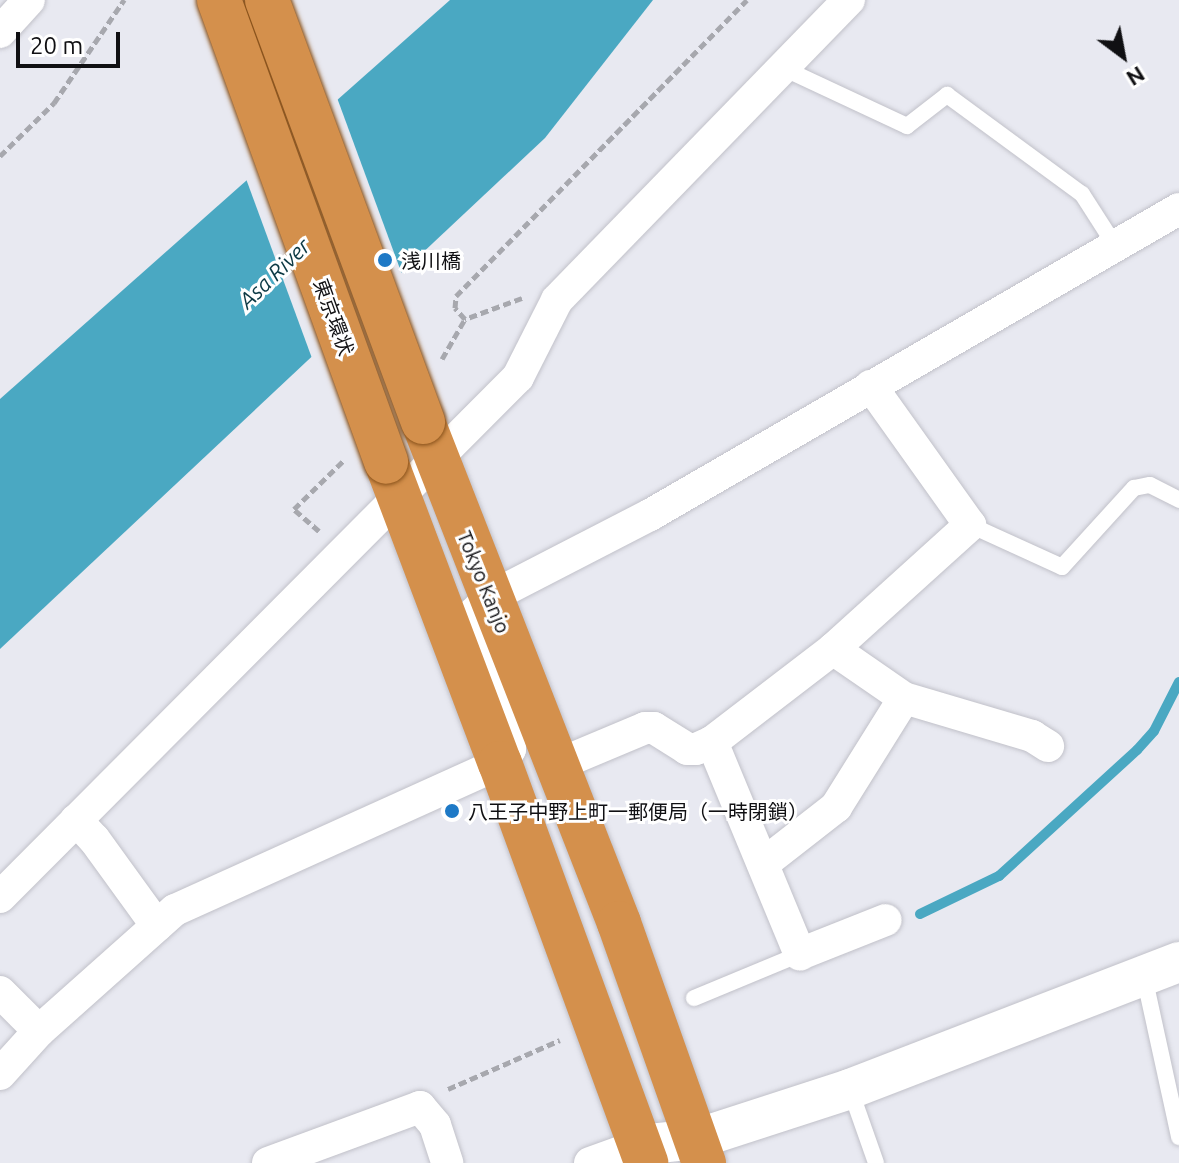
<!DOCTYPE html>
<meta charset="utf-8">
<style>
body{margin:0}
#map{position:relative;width:1179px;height:1163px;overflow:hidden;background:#e8e9f1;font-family:Ubuntu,"Noto Sans JP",sans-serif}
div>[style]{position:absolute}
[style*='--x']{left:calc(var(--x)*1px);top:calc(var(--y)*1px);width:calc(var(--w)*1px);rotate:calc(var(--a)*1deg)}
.water>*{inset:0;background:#4aa8c2}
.pier>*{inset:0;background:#e8e9f1}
.stream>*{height:10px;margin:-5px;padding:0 5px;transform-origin:5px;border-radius:5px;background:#4aa8c2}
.path>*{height:5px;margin-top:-2.5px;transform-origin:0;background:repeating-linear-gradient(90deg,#a7a8ae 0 8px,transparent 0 12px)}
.roads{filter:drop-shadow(0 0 2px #c1c1c9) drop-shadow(0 0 2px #c1c1c9)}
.service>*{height:16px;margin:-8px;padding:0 8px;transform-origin:8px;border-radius:8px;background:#fff}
.minor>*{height:32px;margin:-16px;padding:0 16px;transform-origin:16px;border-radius:16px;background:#fff}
.tertiary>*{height:40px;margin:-20px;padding:0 20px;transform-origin:20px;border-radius:20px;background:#fff}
.trunk>*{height:44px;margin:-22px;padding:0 22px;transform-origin:22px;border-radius:22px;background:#d4904c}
.bridges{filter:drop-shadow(0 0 2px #89521b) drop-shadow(0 0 2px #89521b)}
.trunk-bridge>*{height:44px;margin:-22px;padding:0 22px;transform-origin:22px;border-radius:22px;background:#d4904c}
.dots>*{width:22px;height:22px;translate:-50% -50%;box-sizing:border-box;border:4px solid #fff;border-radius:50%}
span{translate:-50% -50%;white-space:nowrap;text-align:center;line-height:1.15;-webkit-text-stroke:6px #fff;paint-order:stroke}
.poi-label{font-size:20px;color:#101013}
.left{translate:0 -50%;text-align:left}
.street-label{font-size:20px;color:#101013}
.water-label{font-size:22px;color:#0c3944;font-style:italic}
.north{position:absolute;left:1083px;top:16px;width:80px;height:80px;-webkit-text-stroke:6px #fff;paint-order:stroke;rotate:148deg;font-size:22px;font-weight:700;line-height:32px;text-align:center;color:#101013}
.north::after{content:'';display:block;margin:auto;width:28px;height:36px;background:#101013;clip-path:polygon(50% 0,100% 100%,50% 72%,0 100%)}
.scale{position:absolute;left:16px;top:32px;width:104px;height:36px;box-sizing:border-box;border:4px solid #101013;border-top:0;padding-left:10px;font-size:24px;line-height:28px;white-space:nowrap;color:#101013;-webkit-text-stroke:6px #fff;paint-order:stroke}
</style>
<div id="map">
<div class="water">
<div style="clip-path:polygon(450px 0,653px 0,545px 138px,0 649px,0 399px)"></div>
</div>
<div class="pier">
<div style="clip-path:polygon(336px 95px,403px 277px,313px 361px,245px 176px)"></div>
</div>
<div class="stream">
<div style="--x:920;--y:914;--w:88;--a:-25.7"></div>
<div style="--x:999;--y:876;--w:187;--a:-42.4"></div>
<div style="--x:1137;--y:750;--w:25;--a:-48"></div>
<div style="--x:1154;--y:731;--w:55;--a:-63"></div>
</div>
<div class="path">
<div style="--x:0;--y:156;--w:76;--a:-44.5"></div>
<div style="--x:54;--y:103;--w:125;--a:-55.8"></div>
<div style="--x:522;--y:298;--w:61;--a:159.8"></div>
<div style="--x:465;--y:319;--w:15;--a:-132"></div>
<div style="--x:455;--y:308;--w:12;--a:-85"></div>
<div style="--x:456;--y:296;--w:415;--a:-45.5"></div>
<div style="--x:442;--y:359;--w:46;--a:-60.1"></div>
<div style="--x:319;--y:531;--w:33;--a:-139"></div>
<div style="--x:294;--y:509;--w:69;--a:-44.4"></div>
<div style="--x:448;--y:1089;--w:122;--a:-23.6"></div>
</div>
<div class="roads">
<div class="service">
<div style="--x:783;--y:68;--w:137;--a:25.1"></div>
<div style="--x:907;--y:126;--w:51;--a:-37.8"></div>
<div style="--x:947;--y:95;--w:167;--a:36.3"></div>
<div style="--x:1082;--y:194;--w:63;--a:57.3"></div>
<div style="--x:970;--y:525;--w:101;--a:24.5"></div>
<div style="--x:1062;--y:567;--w:107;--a:-47.7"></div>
<div style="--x:1134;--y:488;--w:16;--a:-11"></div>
<div style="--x:1150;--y:485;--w:33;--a:27"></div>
<div style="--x:1144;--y:976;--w:165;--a:77.7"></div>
<div style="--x:694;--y:998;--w:115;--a:-22.5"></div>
<div style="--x:850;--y:1089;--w:78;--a:70.6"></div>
</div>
<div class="minor">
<div style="--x:0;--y:32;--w:43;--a:-47.8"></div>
<div style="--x:833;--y:649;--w:86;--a:34.6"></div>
<div style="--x:904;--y:698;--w:134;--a:16.5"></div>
<div style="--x:1032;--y:736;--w:19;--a:32"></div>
<div style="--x:712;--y:742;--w:230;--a:67.5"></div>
<div style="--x:800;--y:954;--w:92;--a:-21.6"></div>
<div style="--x:557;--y:765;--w:95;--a:-22.8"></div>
<div style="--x:645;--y:728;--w:9;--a:0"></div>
<div style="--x:654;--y:728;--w:39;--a:32"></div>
<div style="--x:687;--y:749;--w:9;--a:0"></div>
<div style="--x:696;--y:749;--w:17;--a:-24"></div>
<div style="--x:712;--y:742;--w:153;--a:-37.5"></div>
<div style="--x:833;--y:649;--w:185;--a:-42.1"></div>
<div style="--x:970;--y:525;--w:171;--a:-125.5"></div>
<div style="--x:76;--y:820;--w:26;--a:47"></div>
<div style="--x:94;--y:839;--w:107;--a:54.1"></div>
<div style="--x:763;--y:864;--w:93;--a:-38"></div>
<div style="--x:836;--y:807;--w:128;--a:-58"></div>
<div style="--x:0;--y:897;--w:734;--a:-45.11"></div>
<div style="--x:518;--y:377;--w:86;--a:-63.1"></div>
<div style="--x:557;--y:300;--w:419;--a:-45.8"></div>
<div style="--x:0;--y:992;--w:55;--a:45"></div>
<div style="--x:0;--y:1074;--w:58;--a:-47.8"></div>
<div style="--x:39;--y:1031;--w:182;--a:-41.7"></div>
<div style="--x:175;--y:910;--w:357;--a:-24.3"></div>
<div style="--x:500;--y:763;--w:17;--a:-54"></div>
<div style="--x:510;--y:749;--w:32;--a:-94"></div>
<div style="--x:508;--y:717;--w:99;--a:-109.5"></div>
<div style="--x:475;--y:624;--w:11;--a:-95"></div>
<div style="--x:474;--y:613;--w:23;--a:-43"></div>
<div style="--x:491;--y:597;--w:179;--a:-27.3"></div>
<div style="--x:650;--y:515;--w:611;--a:-30.05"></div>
<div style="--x:268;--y:1163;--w:162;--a:-20.2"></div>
<div style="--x:420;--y:1107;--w:23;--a:50"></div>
<div style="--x:435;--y:1125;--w:40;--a:72"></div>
<div style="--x:590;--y:1163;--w:53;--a:-19.8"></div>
</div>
<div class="tertiary">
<div style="--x:640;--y:1145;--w:56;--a:-6.1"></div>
<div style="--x:696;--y:1139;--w:162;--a:-18"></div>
<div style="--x:850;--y:1089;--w:353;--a:-21.1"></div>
</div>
<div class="trunk">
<div style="--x:423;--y:422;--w:538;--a:68.63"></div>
<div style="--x:619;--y:923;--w:255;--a:70.5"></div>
<div style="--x:386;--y:462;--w:322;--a:69.3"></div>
<div style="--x:500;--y:763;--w:426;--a:69.9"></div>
</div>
</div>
<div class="bridges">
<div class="trunk-bridge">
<div style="--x:219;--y:0;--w:491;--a:70.1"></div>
<div style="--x:267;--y:0;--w:450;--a:69.7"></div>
</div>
</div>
<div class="dots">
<div style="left:385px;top:260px;background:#1e79c6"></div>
<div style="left:452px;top:811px;background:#1e79c6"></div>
</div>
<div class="poi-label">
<span class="left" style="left:401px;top:260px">浅川橋</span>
<span class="left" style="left:468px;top:811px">八王子中野上町一郵便局（一時閉鎖）</span>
</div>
<div class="street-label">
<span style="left:334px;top:317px;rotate:70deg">東京環状</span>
<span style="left:484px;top:582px;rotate:68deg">Tokyo Kanjo</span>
</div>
<div class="water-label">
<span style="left:274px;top:273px;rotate:-44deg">Asa River</span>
</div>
<div class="north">N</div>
<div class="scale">20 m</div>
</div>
